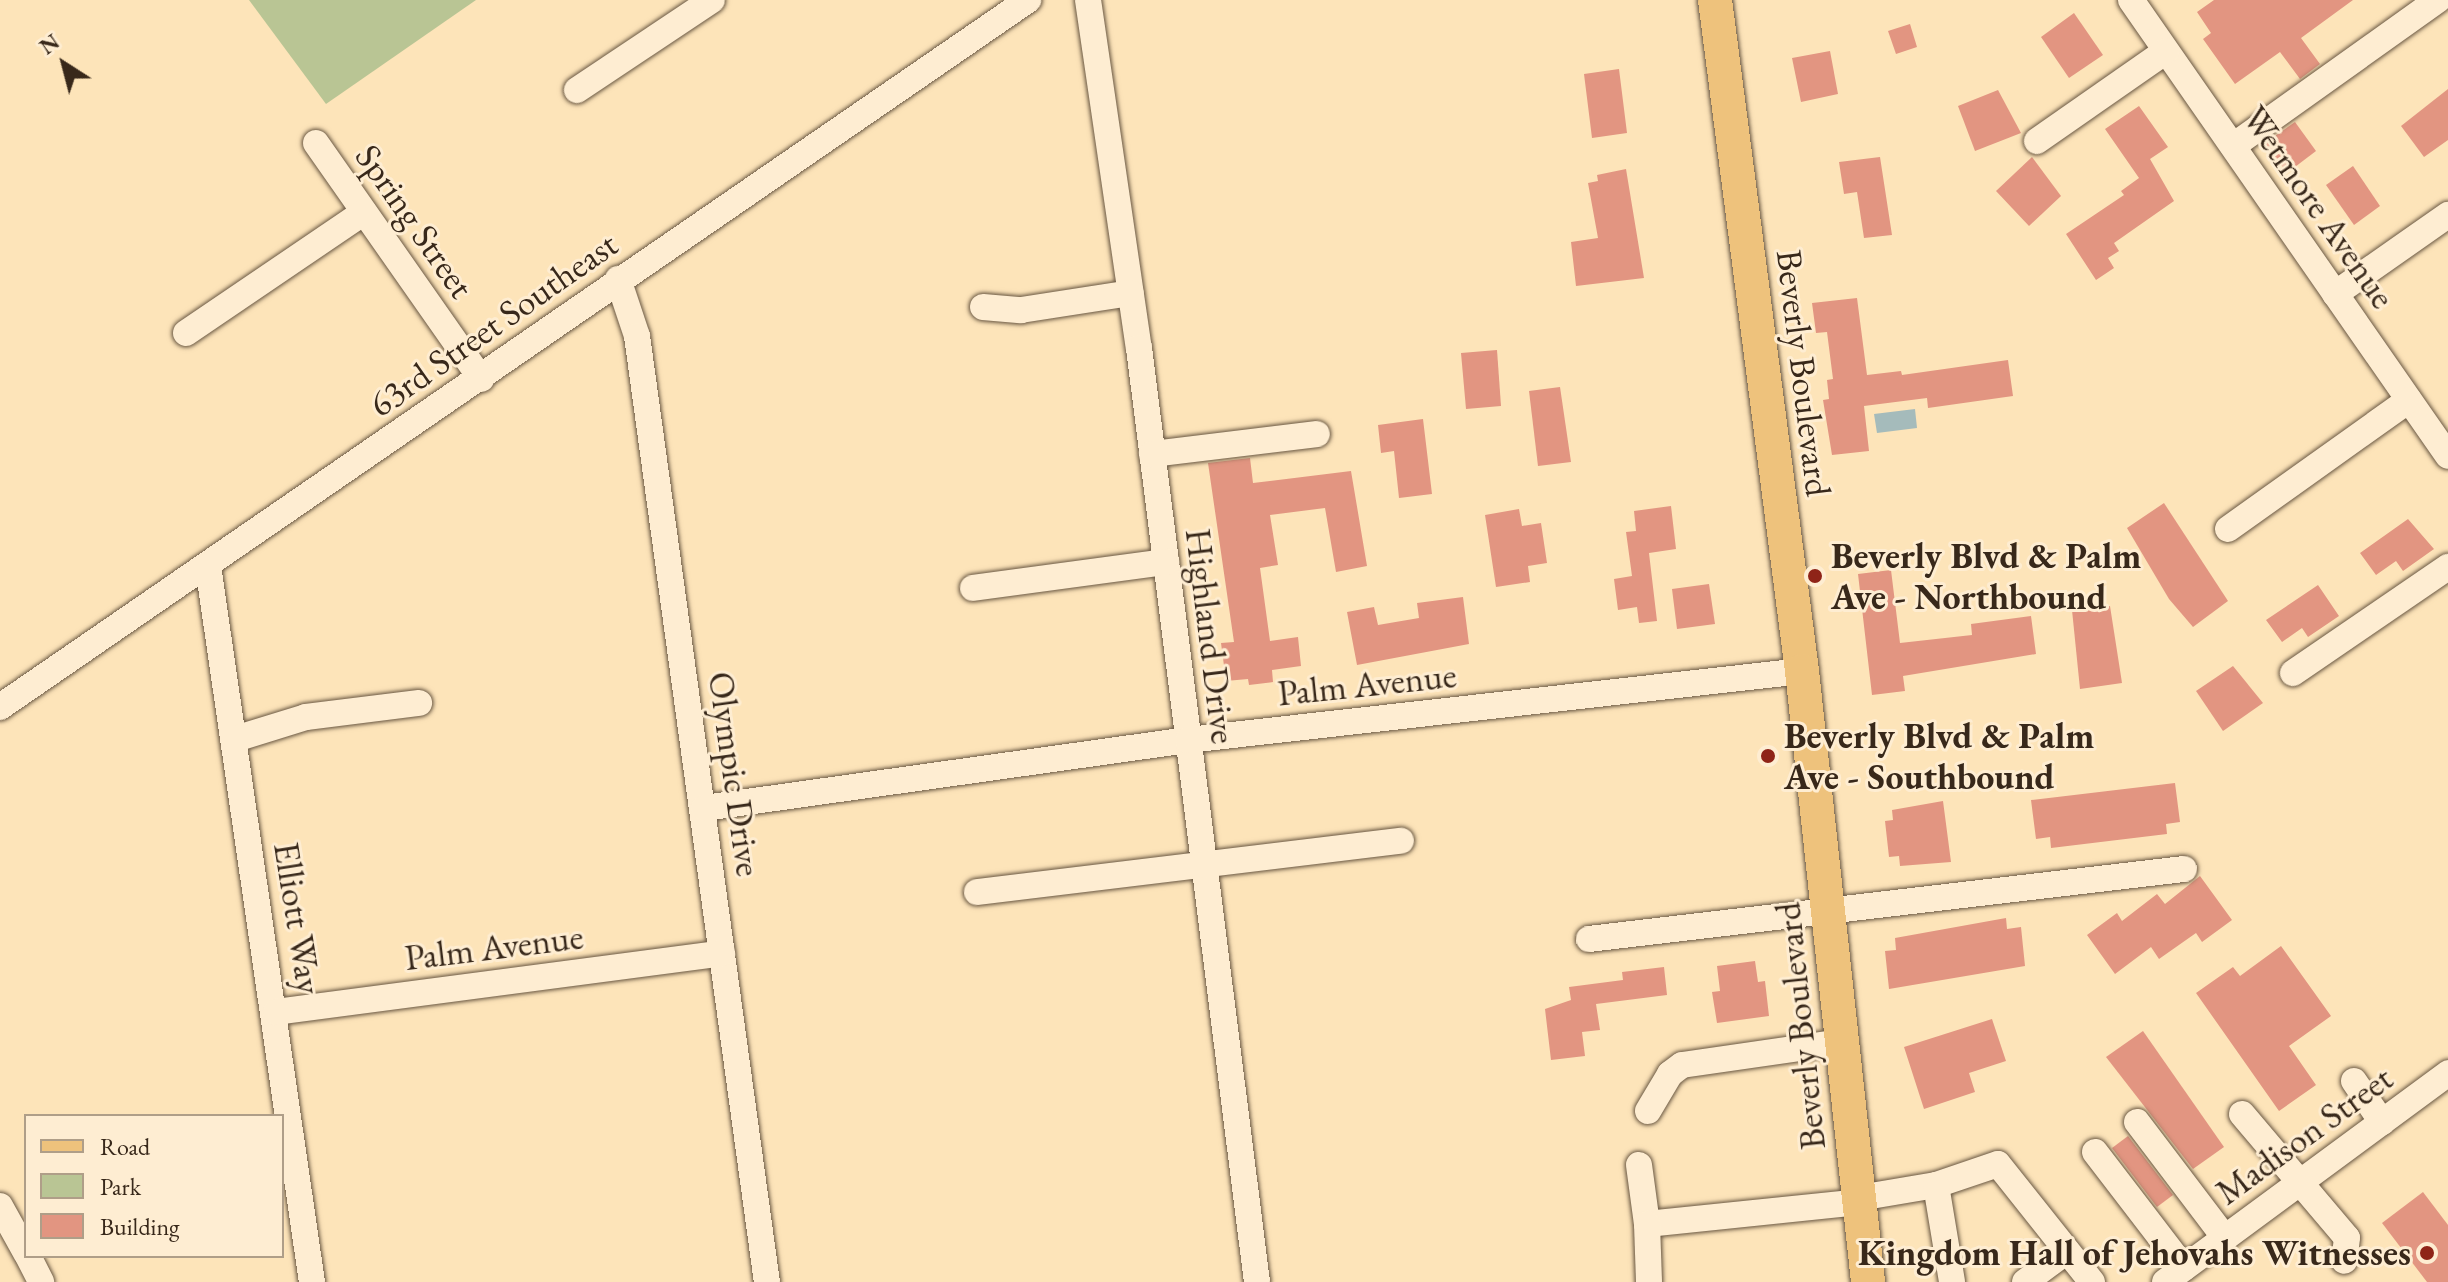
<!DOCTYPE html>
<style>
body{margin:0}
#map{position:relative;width:2448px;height:1282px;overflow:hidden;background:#fde4b9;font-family:"EB Garamond",serif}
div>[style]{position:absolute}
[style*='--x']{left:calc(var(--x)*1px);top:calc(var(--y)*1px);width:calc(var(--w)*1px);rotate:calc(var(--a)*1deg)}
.green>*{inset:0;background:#b9c594}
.water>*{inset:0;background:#a5bbbb}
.building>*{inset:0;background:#e29581}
.roads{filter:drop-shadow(0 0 2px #695742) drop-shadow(0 0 2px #695742)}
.minor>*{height:26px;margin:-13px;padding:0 13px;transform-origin:13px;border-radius:13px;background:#feedd2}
.major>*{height:34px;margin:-17px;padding:0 17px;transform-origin:17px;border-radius:17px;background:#eec27c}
.dots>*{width:22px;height:22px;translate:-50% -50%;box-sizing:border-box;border:4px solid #feedd2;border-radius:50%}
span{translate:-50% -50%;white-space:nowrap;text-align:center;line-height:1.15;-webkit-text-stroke:6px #feedd2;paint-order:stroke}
.street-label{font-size:36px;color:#38281a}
.poi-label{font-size:36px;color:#38281a;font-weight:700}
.left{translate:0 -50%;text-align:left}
.right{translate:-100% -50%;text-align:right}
.legend{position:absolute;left:24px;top:1114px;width:260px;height:144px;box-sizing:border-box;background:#feedd2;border:2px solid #af9e88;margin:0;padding:10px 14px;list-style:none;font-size:24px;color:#38281a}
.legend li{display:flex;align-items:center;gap:16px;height:40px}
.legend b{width:40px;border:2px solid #af9e88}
.north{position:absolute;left:24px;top:24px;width:80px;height:80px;-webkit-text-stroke:6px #feedd2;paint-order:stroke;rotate:324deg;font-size:22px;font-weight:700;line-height:32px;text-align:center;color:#38281a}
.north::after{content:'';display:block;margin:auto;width:28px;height:36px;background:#38281a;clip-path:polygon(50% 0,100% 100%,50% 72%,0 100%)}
</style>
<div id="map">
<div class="green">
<div style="clip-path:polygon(249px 0,476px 0,326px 104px)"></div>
</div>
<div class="water">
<div style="clip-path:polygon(1915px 409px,1917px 428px,1877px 433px,1874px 414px)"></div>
</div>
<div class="building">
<div style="clip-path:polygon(2214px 0,2353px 0,2301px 38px,2320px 64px,2300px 79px,2280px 52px,2235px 84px,2203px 39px,2211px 33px,2197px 12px)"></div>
<div style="clip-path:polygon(2074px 13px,2103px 55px,2069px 78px,2041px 37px)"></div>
<div style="clip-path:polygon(1910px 24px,1917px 47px,1896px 54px,1888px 31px)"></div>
<div style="clip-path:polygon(1830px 51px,1838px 94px,1801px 102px,1792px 58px)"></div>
<div style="clip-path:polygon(1619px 69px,1627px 133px,1592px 138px,1584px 74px)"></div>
<div style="clip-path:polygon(2448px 89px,2448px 140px,2424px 157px,2401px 126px)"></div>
<div style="clip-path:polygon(1998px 90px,2021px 133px,1975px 151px,1958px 106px)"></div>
<div style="clip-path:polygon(2139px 106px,2168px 147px,2150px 159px,2174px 201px,2114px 243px,2119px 251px,2108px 258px,2114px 268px,2096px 280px,2066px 234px,2124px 195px,2121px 191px,2139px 178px,2105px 129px)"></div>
<div style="clip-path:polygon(2295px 122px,2316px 151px,2287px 173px,2265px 143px)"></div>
<div style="clip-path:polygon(1880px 157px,1892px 235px,1864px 238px,1857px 192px,1844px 194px,1839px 162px)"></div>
<div style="clip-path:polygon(2032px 157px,2061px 196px,2029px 226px,1996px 191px)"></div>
<div style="clip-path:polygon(2353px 166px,2380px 206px,2354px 225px,2326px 185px)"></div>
<div style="clip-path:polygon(1626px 169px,1644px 278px,1576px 286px,1571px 242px,1598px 238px,1588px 183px,1598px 181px,1597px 175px)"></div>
<div style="clip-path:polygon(1857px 298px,1867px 375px,1901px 371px,1902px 375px,2008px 360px,2013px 396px,1928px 408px,1927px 398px,1864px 406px,1869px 451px,1832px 455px,1823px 400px,1829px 399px,1827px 380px,1833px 379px,1827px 332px,1816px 333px,1812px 303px)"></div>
<div style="clip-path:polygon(1497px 350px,1501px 406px,1466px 409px,1461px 353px)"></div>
<div style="clip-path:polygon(1560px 387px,1571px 462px,1538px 466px,1529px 391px)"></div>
<div style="clip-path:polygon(1423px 419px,1432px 494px,1399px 498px,1394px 451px,1381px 453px,1378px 425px)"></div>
<div style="clip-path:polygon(1250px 458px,1253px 483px,1351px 471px,1367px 566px,1336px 572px,1325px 508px,1270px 515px,1278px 565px,1260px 568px,1270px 641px,1298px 637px,1301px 666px,1272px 670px,1273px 682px,1249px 685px,1248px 679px,1226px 681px,1221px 643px,1234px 642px,1208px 463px)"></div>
<div style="clip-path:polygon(2164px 503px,2228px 601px,2193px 627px,2169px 599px,2127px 528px)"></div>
<div style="clip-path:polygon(1671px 506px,1676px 549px,1649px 553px,1657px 621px,1639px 623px,1637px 607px,1618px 610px,1614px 579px,1632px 576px,1626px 532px,1636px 531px,1634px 511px)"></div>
<div style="clip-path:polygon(1519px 509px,1522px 526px,1541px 523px,1547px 563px,1528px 566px,1530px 582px,1496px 587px,1485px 515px)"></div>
<div style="clip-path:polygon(2408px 519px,2434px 549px,2403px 571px,2396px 561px,2376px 575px,2360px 553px)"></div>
<div style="clip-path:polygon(1891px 570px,1900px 643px,1972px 635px,1971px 624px,2031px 616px,2036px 654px,1903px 676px,1905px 691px,1872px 695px,1858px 574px)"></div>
<div style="clip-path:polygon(1709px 584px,1715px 624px,1677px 629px,1672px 589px)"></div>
<div style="clip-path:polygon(2318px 585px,2339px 616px,2308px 637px,2302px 628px,2282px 642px,2266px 620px)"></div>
<div style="clip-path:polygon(1463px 597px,1469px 644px,1357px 665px,1347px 612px,1374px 607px,1378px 625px,1419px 618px,1417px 603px)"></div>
<div style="clip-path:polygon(2110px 606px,2122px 683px,2080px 689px,2072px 610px)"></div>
<div style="clip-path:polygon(2233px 666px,2263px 703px,2223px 731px,2196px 691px)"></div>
<div style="clip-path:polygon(2175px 783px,2180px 822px,2166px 824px,2167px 834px,2051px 848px,2050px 837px,2036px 839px,2031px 800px)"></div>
<div style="clip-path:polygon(1943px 801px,1951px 862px,1900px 866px,1899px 856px,1889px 857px,1885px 821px,1893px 820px,1892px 810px)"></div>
<div style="clip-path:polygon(2200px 876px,2232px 920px,2202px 942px,2196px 933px,2159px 959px,2151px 947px,2115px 974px,2087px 935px,2117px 913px,2122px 921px,2157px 894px,2165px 904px)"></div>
<div style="clip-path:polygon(2006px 918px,2007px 929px,2021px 927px,2025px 966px,1889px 989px,1885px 951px,1896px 950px,1895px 938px)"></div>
<div style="clip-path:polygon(2281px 946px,2331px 1016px,2289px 1046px,2316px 1085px,2279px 1111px,2196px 993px,2233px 967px,2240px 976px)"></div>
<div style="clip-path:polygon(1755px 961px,1758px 982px,1765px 981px,1769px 1016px,1717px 1023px,1712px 992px,1720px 991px,1717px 966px)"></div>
<div style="clip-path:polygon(1664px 967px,1667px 995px,1596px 1004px,1600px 1030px,1582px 1032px,1585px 1056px,1551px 1060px,1545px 1009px,1571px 1000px,1569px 987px,1623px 980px,1622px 972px)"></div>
<div style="clip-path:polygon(1992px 1019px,2006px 1061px,1969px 1073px,1975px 1092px,1924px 1109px,1904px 1047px)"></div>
<div style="clip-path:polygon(2143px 1031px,2224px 1147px,2193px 1169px,2106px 1057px)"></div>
<div style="clip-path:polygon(2128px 1136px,2173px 1195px,2157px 1207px,2112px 1148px)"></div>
<div style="clip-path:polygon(2423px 1192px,2448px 1225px,2448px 1282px,2427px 1282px,2382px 1223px)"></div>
</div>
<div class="roads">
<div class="minor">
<div style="--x:1088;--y:0;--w:352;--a:81.7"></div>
<div style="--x:1139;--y:348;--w:941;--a:82.8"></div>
<div style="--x:2131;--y:0;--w:555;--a:55.19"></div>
<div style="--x:577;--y:90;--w:162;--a:-33.7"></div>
<div style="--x:2037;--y:141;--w:157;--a:-34.9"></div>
<div style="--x:316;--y:143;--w:288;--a:55"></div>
<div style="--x:2233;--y:146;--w:252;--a:-35.5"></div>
<div style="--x:618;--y:279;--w:60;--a:71.6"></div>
<div style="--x:637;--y:336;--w:955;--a:82.18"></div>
<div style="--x:2335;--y:294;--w:138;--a:-35"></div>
<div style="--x:983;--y:307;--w:38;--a:5"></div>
<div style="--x:1021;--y:310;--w:111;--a:-8.8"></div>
<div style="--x:186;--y:333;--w:215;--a:-34.2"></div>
<div style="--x:1152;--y:454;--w:166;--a:-6.9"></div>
<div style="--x:2228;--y:529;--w:222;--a:-35.5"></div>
<div style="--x:208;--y:566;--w:724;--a:81.74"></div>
<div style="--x:973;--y:588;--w:195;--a:-7.7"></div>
<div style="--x:2293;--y:673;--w:188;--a:-34.4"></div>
<div style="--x:0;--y:707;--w:1248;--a:-34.52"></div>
<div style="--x:235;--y:739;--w:74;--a:-17.2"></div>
<div style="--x:306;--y:717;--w:114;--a:-7.1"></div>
<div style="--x:704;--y:808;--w:489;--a:-8"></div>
<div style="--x:1188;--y:740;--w:618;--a:-6.41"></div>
<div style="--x:977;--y:892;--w:427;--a:-6.9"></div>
<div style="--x:1589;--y:939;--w:599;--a:-6.71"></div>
<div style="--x:276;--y:1012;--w:450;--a:-7.5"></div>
<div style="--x:2354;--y:1081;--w:50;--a:55.7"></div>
<div style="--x:1648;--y:1111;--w:43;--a:-59.3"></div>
<div style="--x:1670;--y:1074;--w:15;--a:-37"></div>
<div style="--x:1682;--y:1065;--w:162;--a:-8.2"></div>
<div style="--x:2242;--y:1114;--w:162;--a:49.7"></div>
<div style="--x:2347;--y:1238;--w:23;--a:97"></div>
<div style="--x:2137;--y:1122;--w:146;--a:52.8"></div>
<div style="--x:2095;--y:1152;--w:146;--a:52.5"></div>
<div style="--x:1639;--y:1165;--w:60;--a:82.3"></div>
<div style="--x:1647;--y:1224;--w:213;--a:-5.9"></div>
<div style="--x:1936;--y:1185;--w:65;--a:-18.7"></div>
<div style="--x:1998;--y:1164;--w:151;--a:51.5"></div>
<div style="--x:1859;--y:1198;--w:78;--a:-9.6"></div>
<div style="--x:1936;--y:1185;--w:98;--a:80.6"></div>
<div style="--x:0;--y:1206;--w:54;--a:61"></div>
<div style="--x:1647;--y:1224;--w:58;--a:88"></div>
<div style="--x:28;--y:1256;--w:29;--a:63"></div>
<div style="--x:2025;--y:1282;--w:52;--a:-36.4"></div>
<div style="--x:2165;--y:1282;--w:352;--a:-36.4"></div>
</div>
<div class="major">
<div style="--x:1715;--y:0;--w:677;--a:82.61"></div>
<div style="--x:1802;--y:671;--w:615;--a:83.83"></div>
</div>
</div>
<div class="dots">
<div style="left:1815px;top:576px;background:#8f2418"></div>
<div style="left:1768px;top:756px;background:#8f2418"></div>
<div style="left:2427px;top:1253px;background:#8f2418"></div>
</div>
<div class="street-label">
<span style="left:2319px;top:207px;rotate:55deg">Wetmore Avenue</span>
<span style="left:415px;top:221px;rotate:55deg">Spring Street</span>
<span style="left:493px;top:324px;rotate:-35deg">63rd Street Southeast</span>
<span style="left:1804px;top:373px;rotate:83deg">Beverly Boulevard</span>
<span style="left:1211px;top:636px;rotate:83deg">Highland Drive</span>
<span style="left:1367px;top:684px;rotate:-6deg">Palm Avenue</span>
<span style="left:735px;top:774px;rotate:82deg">Olympic Drive</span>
<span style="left:298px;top:918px;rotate:81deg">Elliott Way</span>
<span style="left:494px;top:947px;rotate:-7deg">Palm Avenue</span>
<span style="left:1800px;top:1026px;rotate:-96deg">Beverly Boulevard</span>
<span style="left:2304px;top:1135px;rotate:-36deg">Madison Street</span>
</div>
<div class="poi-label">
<span class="left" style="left:1831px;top:576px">Beverly Blvd &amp; Palm<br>Ave - Northbound</span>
<span class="left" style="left:1784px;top:756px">Beverly Blvd &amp; Palm<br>Ave - Southbound</span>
<span class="right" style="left:2411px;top:1253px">Kingdom Hall of Jehovahs Witnesses</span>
</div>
<ul class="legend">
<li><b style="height:10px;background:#eec27c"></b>Road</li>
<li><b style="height:22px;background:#b9c594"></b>Park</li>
<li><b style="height:22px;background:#e29581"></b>Building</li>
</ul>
<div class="north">N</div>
</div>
